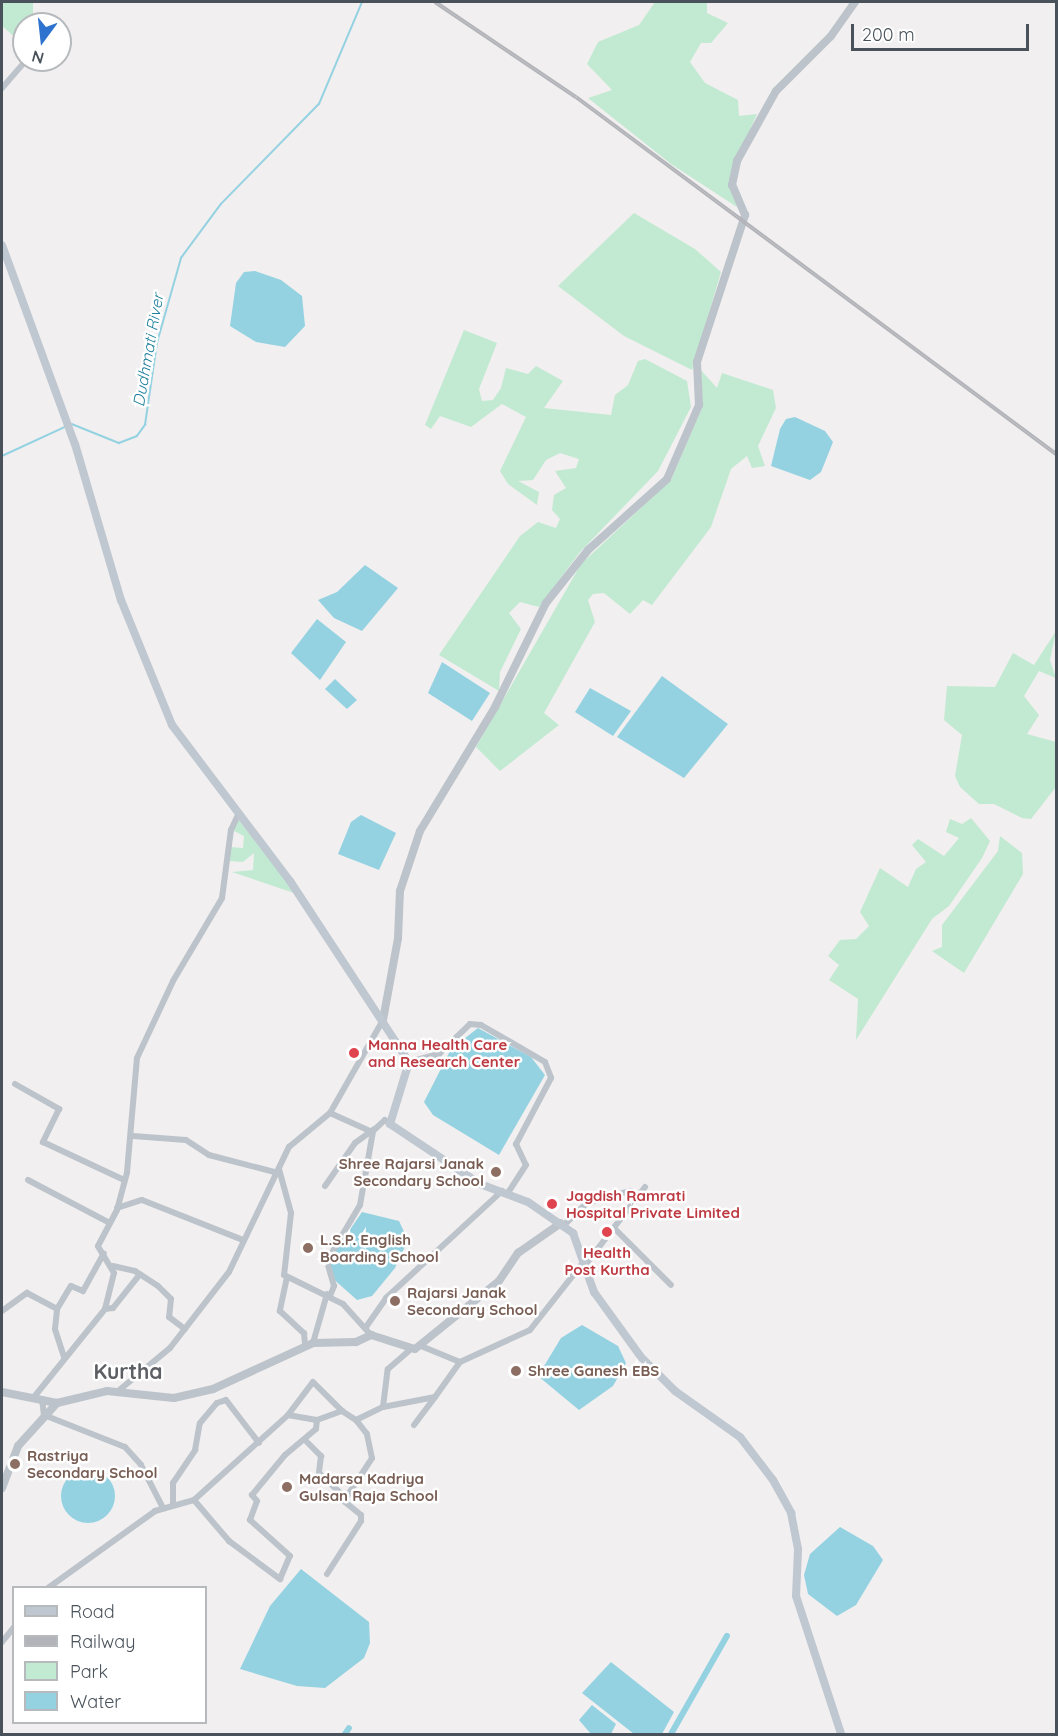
<!DOCTYPE html>
<style>
body{margin:0}
#map{position:relative;width:1058px;height:1736px;overflow:hidden;background:#f1efef;font-family:Quicksand,sans-serif}
div>[style]{position:absolute}
[style*='--x']{left:calc(var(--x)*1px);top:calc(var(--y)*1px);width:calc(var(--w)*1px);rotate:calc(var(--a)*1deg)}
.green>*{inset:0;background:#c2ead2}
.water>*{inset:0;background:#94d2e2}
.round{border-radius:50%}
.stream>*{height:1.5px;margin:-0.75px;padding:0 0.75px;transform-origin:0.75px;border-radius:0.75px;background:#94d2e2}
.canal>*{height:6px;margin:-3px;padding:0 3px;transform-origin:3px;border-radius:3px;background:#94d2e2}
.minor>*{height:6px;margin:-3px;padding:0 3px;transform-origin:3px;border-radius:3px;background:#bcc3ca}
.tertiary>*{height:8px;margin:-4px;padding:0 4px;transform-origin:4px;border-radius:4px;background:#bcc3ca}
.secondary>*{height:8px;margin:-4px;padding:0 4px;transform-origin:4px;border-radius:4px;background:#bfc7d1}
.rail>*{height:4px;margin-top:-2px;transform-origin:0;background:repeating-linear-gradient(90deg,#fff 0 4.5px,#b2b4b9 0 9px);box-sizing:border-box;border-block:2px solid #b2b4b9}
.dots>*{width:16px;height:16px;translate:-50% -50%;box-sizing:border-box;border:3px solid #fff;border-radius:50%}
span{translate:-50% -50%;white-space:nowrap;text-align:center;line-height:1.15;-webkit-text-stroke:5px #fff;paint-order:stroke}
.health-label{font-size:15px;color:#be3a42;font-weight:700}
.left{translate:0 -50%;text-align:left}
.education-label{font-size:15px;color:#785e54;font-weight:700}
.right{translate:-100% -50%;text-align:right}
.water-label{font-size:16px;color:#1c7f9b;font-style:italic}
.district-label{font-size:21px;color:#5c5f63;font-weight:700}
.frame{position:absolute;inset:0;border:3px solid #49525a;pointer-events:none}
.legend{position:absolute;left:12px;top:1586px;width:195px;height:138px;box-sizing:border-box;background:#fff;border:2px solid #b6babd;margin:0;padding:8px 10px;list-style:none;font-size:18px;color:#49525a}
.legend li{display:flex;align-items:center;gap:12px;height:30px}
.legend b{width:30px;border:2px solid #b6babd}
.north{position:absolute;left:12px;top:12px;width:60px;height:60px;box-sizing:border-box;background:#fff;border:2px solid #b6babd;border-radius:50%;rotate:195deg;font-size:16px;font-weight:700;line-height:24px;text-align:center;color:#49525a}
.north::after{content:'';display:block;margin:auto;width:21px;height:27px;background:#2d72ce;clip-path:polygon(50% 0,100% 100%,50% 72%,0 100%)}
.scale{position:absolute;left:851px;top:24px;width:178px;height:27px;box-sizing:border-box;border:3px solid #49525a;border-top:0;padding-left:8px;font-size:18px;line-height:21px;white-space:nowrap;color:#49525a;-webkit-text-stroke:4px #fff;paint-order:stroke}
</style>
<div id="map">
<div class="green">
<div style="clip-path:polygon(2px 2px,33px 2px,33px 14px,18px 40px,2px 26px)"></div>
<div style="clip-path:polygon(655px 2px,707px 2px,707px 13px,728px 23px,711px 43px,701px 43px,690px 62px,705px 83px,738px 100px,739px 116px,757px 114px,730px 174px,737px 207px,671px 164px,588px 98px,612px 90px,587px 64px,598px 42px,639px 25px)"></div>
<div style="clip-path:polygon(634px 213px,695px 249px,721px 272px,692px 370px,624px 336px,558px 286px)"></div>
<div style="clip-path:polygon(464px 330px,497px 343px,479px 389px,482px 401px,493px 400px,501px 388px,506px 368px,528px 374px,536px 366px,563px 381px,544px 408px,611px 415px,615px 395px,628px 385px,638px 361px,645px 359px,687px 381px,691px 407px,658px 471px,580px 552px,539px 607px,520px 602px,509px 613px,521px 629px,500px 672px,499px 691px,439px 655px,520px 536px,538px 522px,556px 528px,560px 519px,552px 510px,554px 495px,566px 488px,555px 471px,576px 468px,579px 459px,560px 453px,546px 460px,533px 480px,518px 481px,539px 492px,537px 505px,508px 484px,500px 471px,526px 417px,502px 404px,471px 427px,440px 416px,431px 429px,425px 425px)"></div>
<div style="clip-path:polygon(699px 368px,717px 388px,722px 373px,773px 390px,776px 408px,758px 446px,765px 466px,752px 468px,747px 456px,731px 469px,711px 527px,652px 605px,643px 600px,630px 614px,604px 593px,593px 594px,588px 600px,595px 622px,544px 713px,559px 725px,500px 771px,476px 747px,581px 564px,671px 480px,702px 408px)"></div>
<div style="clip-path:polygon(1056px 631px,1050px 660px,1056px 678px,1039px 671px,1024px 696px,1039px 715px,1027px 734px,1056px 742px,1056px 787px,1031px 819px,1022px 818px,994px 804px,979px 804px,960px 787px,955px 776px,962px 735px,944px 720px,947px 686px,995px 687px,1013px 653px,1034px 665px)"></div>
<div style="clip-path:polygon(971px 818px,990px 841px,982px 858px,949px 906px,932px 919px,856px 1040px,858px 999px,829px 980px,839px 965px,828px 956px,840px 940px,856px 939px,869px 926px,860px 912px,880px 868px,908px 887px,916px 869px,926px 862px,912px 845px,918px 839px,944px 856px,959px 838px,946px 832px,950px 819px,962px 824px)"></div>
<div style="clip-path:polygon(239px 820px,297px 894px,232px 872px,253px 870px,254px 853px,243px 862px,230px 861px,230px 847px,243px 848px,244px 836px,230px 829px)"></div>
<div style="clip-path:polygon(1000px 836px,1022px 853px,1023px 874px,964px 973px,932px 951px,942px 947px,942px 925px,998px 851px)"></div>
</div>
<div class="water">
<div style="clip-path:polygon(255px 271px,281px 280px,302px 296px,305px 326px,285px 347px,256px 342px,230px 326px,236px 283px,244px 272px)"></div>
<div style="clip-path:polygon(795px 417px,825px 431px,833px 442px,821px 472px,810px 480px,771px 466px,780px 429px,786px 419px)"></div>
<div style="clip-path:polygon(365px 565px,398px 588px,362px 631px,334px 618px,318px 600px,337px 592px)"></div>
<div style="clip-path:polygon(317px 619px,346px 642px,320px 680px,291px 653px)"></div>
<div style="clip-path:polygon(442px 662px,490px 693px,472px 721px,428px 693px)"></div>
<div style="clip-path:polygon(662px 676px,728px 724px,684px 778px,617px 737px)"></div>
<div style="clip-path:polygon(335px 679px,357px 700px,347px 709px,325px 689px)"></div>
<div style="clip-path:polygon(590px 688px,631px 711px,613px 736px,575px 712px)"></div>
<div style="clip-path:polygon(361px 815px,396px 833px,379px 870px,338px 854px,351px 822px)"></div>
<div style="clip-path:polygon(478px 1028px,531px 1057px,545px 1075px,499px 1155px,433px 1115px,424px 1102px,451px 1049px)"></div>
<div style="clip-path:polygon(362px 1212px,399px 1221px,408px 1240px,395px 1268px,372px 1296px,357px 1300px,330px 1276px,330px 1259px)"></div>
<div style="clip-path:polygon(582px 1325px,618px 1346px,626px 1363px,613px 1386px,579px 1410px,538px 1376px,561px 1338px)"></div>
<div class="round" style="left:61px;top:1469px;width:54px;height:54px"></div>
<div style="clip-path:polygon(840px 1527px,873px 1546px,883px 1560px,856px 1605px,837px 1616px,808px 1594px,804px 1575px,810px 1554px)"></div>
<div style="clip-path:polygon(301px 1569px,369px 1622px,370px 1643px,364px 1658px,325px 1688px,297px 1686px,240px 1669px,270px 1606px)"></div>
<div style="clip-path:polygon(611px 1662px,674px 1712px,662px 1734px,634px 1734px,582px 1693px)"></div>
<div style="clip-path:polygon(592px 1705px,616px 1724px,611px 1734px,591px 1734px,579px 1720px)"></div>
</div>
<div class="stream">
<div style="--x:72;--y:424;--w:51;--a:22"></div>
<div style="--x:119;--y:443;--w:19;--a:-21"></div>
<div style="--x:137;--y:436;--w:14;--a:-54"></div>
<div style="--x:145;--y:425;--w:83;--a:-81.7"></div>
<div style="--x:157;--y:343;--w:88;--a:-74.2"></div>
<div style="--x:181;--y:258;--w:67;--a:-53.5"></div>
<div style="--x:221;--y:204;--w:140;--a:-45.6"></div>
<div style="--x:319;--y:104;--w:111;--a:-67.1"></div>
<div style="--x:2;--y:456;--w:69;--a:-24.7"></div>
</div>
<div class="canal">
<div style="--x:345;--y:1734;--w:7;--a:-56"></div>
<div style="--x:671;--y:1734;--w:113;--a:-60.3"></div>
</div>
<div class="minor">
<div style="--x:2;--y:88;--w:30;--a:-49"></div>
<div style="--x:409;--y:1062;--w:31;--a:-15"></div>
<div style="--x:439;--y:1054;--w:43;--a:-44.1"></div>
<div style="--x:470;--y:1024;--w:11;--a:5"></div>
<div style="--x:481;--y:1025;--w:74;--a:30"></div>
<div style="--x:545;--y:1062;--w:17;--a:69"></div>
<div style="--x:551;--y:1078;--w:75;--a:117.9"></div>
<div style="--x:516;--y:1144;--w:23;--a:65"></div>
<div style="--x:526;--y:1165;--w:33;--a:123"></div>
<div style="--x:15;--y:1084;--w:51;--a:29.6"></div>
<div style="--x:59;--y:1109;--w:37;--a:116"></div>
<div style="--x:43;--y:1142;--w:89;--a:25.1"></div>
<div style="--x:330;--y:1113;--w:42;--a:24.1"></div>
<div style="--x:133;--y:1136;--w:53;--a:4.3"></div>
<div style="--x:186;--y:1140;--w:27;--a:33"></div>
<div style="--x:209;--y:1155;--w:71;--a:14.6"></div>
<div style="--x:279;--y:1169;--w:46;--a:74.7"></div>
<div style="--x:291;--y:1213;--w:62;--a:96.4"></div>
<div style="--x:284;--y:1275;--w:66;--a:26.2"></div>
<div style="--x:343;--y:1304;--w:42;--a:47.9"></div>
<div style="--x:28;--y:1180;--w:90;--a:27.7"></div>
<div style="--x:325;--y:1186;--w:52;--a:-55.1"></div>
<div style="--x:355;--y:1143;--w:24;--a:-36"></div>
<div style="--x:117;--y:1208;--w:26;--a:-18"></div>
<div style="--x:142;--y:1200;--w:109;--a:21.6"></div>
<div style="--x:564;--y:1225;--w:32;--a:-44"></div>
<div style="--x:587;--y:1203;--w:45;--a:-15.6"></div>
<div style="--x:615;--y:1229;--w:79;--a:45"></div>
<div style="--x:586;--y:1264;--w:97;--a:-52.5"></div>
<div style="--x:113;--y:1266;--w:23;--a:13"></div>
<div style="--x:135;--y:1271;--w:27;--a:33"></div>
<div style="--x:158;--y:1286;--w:18;--a:45"></div>
<div style="--x:171;--y:1299;--w:18;--a:96"></div>
<div style="--x:169;--y:1317;--w:20;--a:37"></div>
<div style="--x:287;--y:1277;--w:35;--a:102"></div>
<div style="--x:280;--y:1311;--w:33;--a:43"></div>
<div style="--x:304;--y:1333;--w:12;--a:85"></div>
<div style="--x:330;--y:1296;--w:11;--a:-68"></div>
<div style="--x:334;--y:1286;--w:26;--a:-106"></div>
<div style="--x:327;--y:1261;--w:65;--a:-59.5"></div>
<div style="--x:360;--y:1205;--w:75;--a:-80"></div>
<div style="--x:373;--y:1131;--w:16;--a:-43"></div>
<div style="--x:385;--y:1120;--w:6;--a:39"></div>
<div style="--x:105;--y:1309;--w:8;--a:-7"></div>
<div style="--x:113;--y:1308;--w:43;--a:-51.5"></div>
<div style="--x:2;--y:1311;--w:31;--a:-36"></div>
<div style="--x:27;--y:1293;--w:34;--a:28"></div>
<div style="--x:366;--y:1327;--w:35;--a:-55"></div>
<div style="--x:386;--y:1298;--w:158;--a:-42.7"></div>
<div style="--x:313;--y:1343;--w:51;--a:-74.1"></div>
<div style="--x:421;--y:1346;--w:42;--a:22.3"></div>
<div style="--x:460;--y:1362;--w:77;--a:-24.6"></div>
<div style="--x:530;--y:1330;--w:89;--a:-51.8"></div>
<div style="--x:64;--y:1357;--w:29;--a:-108"></div>
<div style="--x:55;--y:1329;--w:20;--a:-84"></div>
<div style="--x:57;--y:1309;--w:27;--a:-59"></div>
<div style="--x:71;--y:1286;--w:13;--a:23"></div>
<div style="--x:83;--y:1291;--w:43;--a:-61.1"></div>
<div style="--x:117;--y:1392;--w:69;--a:-39.7"></div>
<div style="--x:170;--y:1348;--w:96;--a:-52.2"></div>
<div style="--x:229;--y:1272;--w:139;--a:-64.4"></div>
<div style="--x:289;--y:1147;--w:53;--a:-39.7"></div>
<div style="--x:330;--y:1113;--w:107;--a:-60.3"></div>
<div style="--x:34;--y:1397;--w:113;--a:-51.1"></div>
<div style="--x:105;--y:1309;--w:37;--a:-76"></div>
<div style="--x:114;--y:1273;--w:31;--a:-121"></div>
<div style="--x:98;--y:1246;--w:41;--a:-62.2"></div>
<div style="--x:117;--y:1210;--w:39;--a:-75"></div>
<div style="--x:127;--y:1172;--w:114;--a:-85"></div>
<div style="--x:137;--y:1058;--w:85;--a:-64.9"></div>
<div style="--x:173;--y:981;--w:96;--a:-59.4"></div>
<div style="--x:222;--y:898;--w:69;--a:-82.5"></div>
<div style="--x:231;--y:830;--w:17;--a:-65"></div>
<div style="--x:42;--y:1399;--w:16;--a:83"></div>
<div style="--x:44;--y:1415;--w:87;--a:21.6"></div>
<div style="--x:125;--y:1447;--w:24;--a:48"></div>
<div style="--x:141;--y:1465;--w:48;--a:62.9"></div>
<div style="--x:383;--y:1407;--w:38;--a:-83"></div>
<div style="--x:388;--y:1369;--w:29;--a:-41"></div>
<div style="--x:288;--y:1415;--w:41;--a:-52.9"></div>
<div style="--x:313;--y:1382;--w:41;--a:45"></div>
<div style="--x:414;--y:1425;--w:35;--a:-53"></div>
<div style="--x:305;--y:1440;--w:23;--a:45"></div>
<div style="--x:321;--y:1456;--w:17;--a:97"></div>
<div style="--x:319;--y:1473;--w:35;--a:43"></div>
<div style="--x:194;--y:1500;--w:54;--a:49.5"></div>
<div style="--x:229;--y:1541;--w:64;--a:36.7"></div>
<div style="--x:280;--y:1579;--w:25;--a:-67"></div>
<div style="--x:290;--y:1556;--w:54;--a:-138"></div>
<div style="--x:250;--y:1520;--w:20;--a:-70"></div>
<div style="--x:257;--y:1501;--w:8;--a:-130"></div>
<div style="--x:252;--y:1495;--w:52;--a:-50.5"></div>
<div style="--x:285;--y:1455;--w:40;--a:-40"></div>
<div style="--x:316;--y:1429;--w:9;--a:-84"></div>
<div style="--x:173;--y:1505;--w:22;--a:-90"></div>
<div style="--x:173;--y:1483;--w:40;--a:-56"></div>
<div style="--x:195;--y:1450;--w:27;--a:-80"></div>
<div style="--x:200;--y:1423;--w:26;--a:-50"></div>
<div style="--x:217;--y:1403;--w:9;--a:-18"></div>
<div style="--x:226;--y:1400;--w:54;--a:52.5"></div>
<div style="--x:327;--y:1574;--w:63;--a:-57.3"></div>
<div style="--x:361;--y:1521;--w:6;--a:-90"></div>
<div style="--x:361;--y:1515;--w:22;--a:-141"></div>
<div style="--x:344;--y:1501;--w:51;--a:-56.9"></div>
<div style="--x:372;--y:1458;--w:25;--a:-102"></div>
<div style="--x:367;--y:1434;--w:18;--a:-128"></div>
<div style="--x:48;--y:1588;--w:132;--a:-35.7"></div>
<div style="--x:155;--y:1511;--w:41;--a:-15.8"></div>
<div style="--x:194;--y:1500;--w:127;--a:-42.1"></div>
<div style="--x:288;--y:1415;--w:29;--a:10"></div>
<div style="--x:317;--y:1420;--w:27;--a:-20"></div>
<div style="--x:342;--y:1411;--w:17;--a:33"></div>
<div style="--x:356;--y:1420;--w:30;--a:-26"></div>
<div style="--x:383;--y:1407;--w:53;--a:-10.9"></div>
<div style="--x:435;--y:1397;--w:43;--a:-54.5"></div>
<div style="--x:2;--y:1642;--w:19;--a:-51"></div>
</div>
<div class="tertiary">
<div style="--x:383;--y:1020;--w:83;--a:-79.6"></div>
<div style="--x:398;--y:938;--w:47;--a:-87.6"></div>
<div style="--x:400;--y:891;--w:63;--a:-71.6"></div>
<div style="--x:420;--y:831;--w:145;--a:-58.8"></div>
<div style="--x:495;--y:707;--w:116;--a:-63.9"></div>
<div style="--x:546;--y:603;--w:68;--a:-51.6"></div>
<div style="--x:588;--y:550;--w:106;--a:-41.9"></div>
<div style="--x:667;--y:479;--w:81;--a:-66.6"></div>
<div style="--x:699;--y:405;--w:43;--a:-92.7"></div>
<div style="--x:697;--y:362;--w:155;--a:-71.9"></div>
<div style="--x:745;--y:215;--w:33;--a:-113"></div>
<div style="--x:732;--y:185;--w:25;--a:-78"></div>
<div style="--x:737;--y:161;--w:80;--a:-60.9"></div>
<div style="--x:776;--y:91;--w:78;--a:-45"></div>
<div style="--x:831;--y:36;--w:42;--a:-54.8"></div>
<div style="--x:2;--y:1392;--w:56;--a:11.3"></div>
<div style="--x:2;--y:1488;--w:45;--a:-69.1"></div>
<div style="--x:18;--y:1446;--w:58;--a:-47.8"></div>
<div style="--x:57;--y:1403;--w:51;--a:-13.5"></div>
<div style="--x:107;--y:1391;--w:67;--a:6"></div>
<div style="--x:174;--y:1398;--w:40;--a:-13"></div>
<div style="--x:213;--y:1389;--w:110;--a:-24.7"></div>
<div style="--x:313;--y:1343;--w:43;--a:-1.3"></div>
<div style="--x:356;--y:1342;--w:17;--a:-25"></div>
<div style="--x:371;--y:1335;--w:46;--a:17.7"></div>
<div style="--x:415;--y:1349;--w:108;--a:-39"></div>
<div style="--x:499;--y:1281;--w:34;--a:-56"></div>
<div style="--x:518;--y:1253;--w:52;--a:-34.9"></div>
</div>
<div class="secondary">
<div style="--x:2;--y:245;--w:212;--a:69.9"></div>
<div style="--x:75;--y:444;--w:163;--a:73.6"></div>
<div style="--x:121;--y:600;--w:135;--a:67.8"></div>
<div style="--x:172;--y:725;--w:196;--a:52.9"></div>
<div style="--x:290;--y:881;--w:217;--a:56.7"></div>
<div style="--x:409;--y:1062;--w:65;--a:107"></div>
<div style="--x:390;--y:1124;--w:108;--a:33.7"></div>
<div style="--x:480;--y:1184;--w:51;--a:20.6"></div>
<div style="--x:528;--y:1202;--w:55;--a:34.6"></div>
<div style="--x:573;--y:1233;--w:63;--a:70.4"></div>
<div style="--x:594;--y:1292;--w:80;--a:54.1"></div>
<div style="--x:641;--y:1357;--w:48;--a:45"></div>
<div style="--x:675;--y:1391;--w:80;--a:35.3"></div>
<div style="--x:740;--y:1437;--w:54;--a:52.5"></div>
<div style="--x:773;--y:1480;--w:38;--a:61"></div>
<div style="--x:791;--y:1513;--w:37;--a:79"></div>
<div style="--x:798;--y:1549;--w:47;--a:92.4"></div>
<div style="--x:796;--y:1596;--w:145;--a:71.9"></div>
</div>
<div class="rail">
<div style="--x:435;--y:2;--w:170;--a:34"></div>
<div style="--x:576;--y:97;--w:598;--a:36.64"></div>
</div>
<div class="dots">
<div style="left:354px;top:1053px;background:#e0444e"></div>
<div style="left:496px;top:1172px;background:#8d6e63"></div>
<div style="left:552px;top:1204px;background:#e0444e"></div>
<div style="left:607px;top:1232px;background:#e0444e"></div>
<div style="left:308px;top:1248px;background:#8d6e63"></div>
<div style="left:395px;top:1301px;background:#8d6e63"></div>
<div style="left:516px;top:1371px;background:#8d6e63"></div>
<div style="left:15px;top:1464px;background:#8d6e63"></div>
<div style="left:287px;top:1487px;background:#8d6e63"></div>
</div>
<div class="health-label">
<span class="left" style="left:368px;top:1053px">Manna Health Care<br>and Research Center</span>
<span class="left" style="left:566px;top:1204px">Jagdish Ramrati<br>Hospital Private Limited</span>
<span style="left:607px;top:1261px">Health<br>Post Kurtha</span>
</div>
<div class="education-label">
<span class="right" style="left:484px;top:1172px">Shree Rajarsi Janak<br>Secondary School</span>
<span class="left" style="left:320px;top:1248px">L.S.P. English<br>Boarding School</span>
<span class="left" style="left:407px;top:1301px">Rajarsi Janak<br>Secondary School</span>
<span class="left" style="left:528px;top:1371px">Shree Ganesh EBS</span>
<span class="left" style="left:27px;top:1464px">Rastriya<br>Secondary School</span>
<span class="left" style="left:299px;top:1487px">Madarsa Kadriya<br>Gulsan Raja School</span>
</div>
<div class="water-label">
<span style="left:148px;top:350px;rotate:-80deg">Dudhmati River</span>
</div>
<div class="district-label">
<span style="left:128px;top:1371px">Kurtha</span>
</div>
<div class="frame"></div>
<ul class="legend">
<li><b style="height:8px;background:#bfc7d1"></b>Road</li>
<li><b style="height:8px;background:#b2b4b9"></b>Railway</li>
<li><b style="height:16px;background:#c2ead2"></b>Park</li>
<li><b style="height:16px;background:#94d2e2"></b>Water</li>
</ul>
<div class="north">N</div>
<div class="scale">200 m</div>
</div>
